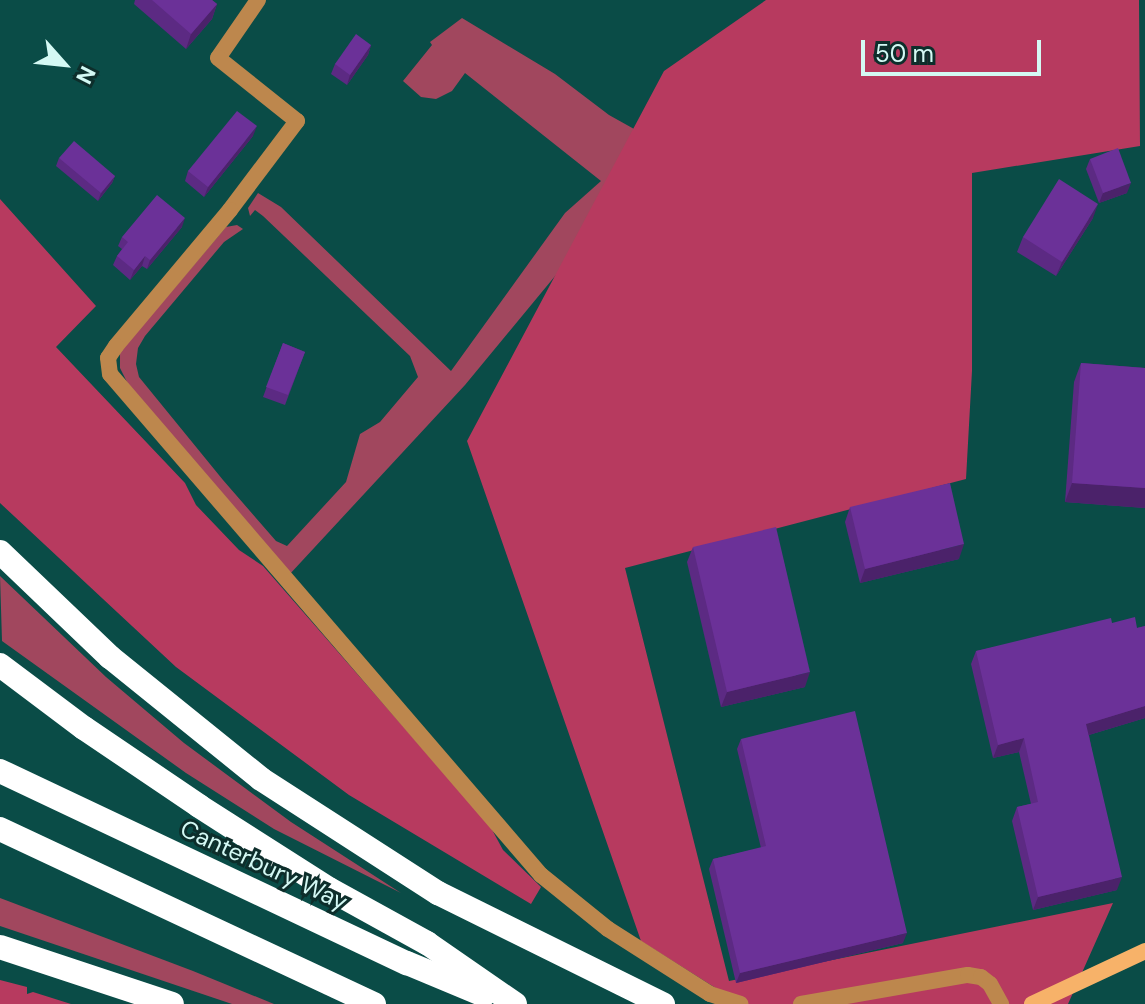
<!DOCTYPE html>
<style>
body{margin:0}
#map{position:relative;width:1145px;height:1004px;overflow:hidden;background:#0a4c47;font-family:"DM Sans",sans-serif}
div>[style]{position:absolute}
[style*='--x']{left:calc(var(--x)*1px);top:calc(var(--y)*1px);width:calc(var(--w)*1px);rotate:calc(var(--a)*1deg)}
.green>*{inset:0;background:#a1475e}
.forest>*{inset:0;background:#b73a5f}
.street>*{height:16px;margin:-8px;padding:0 8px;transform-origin:8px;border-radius:8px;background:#bd874d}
.secondary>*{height:16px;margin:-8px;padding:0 8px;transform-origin:8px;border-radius:8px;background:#f7b269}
.highway>*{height:24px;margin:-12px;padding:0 12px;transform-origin:12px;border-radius:12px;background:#fff}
.wall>*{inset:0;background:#5c2a83}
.shaded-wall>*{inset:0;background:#4b226a}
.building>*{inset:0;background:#6b3198}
span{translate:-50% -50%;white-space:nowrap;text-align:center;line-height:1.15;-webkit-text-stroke:6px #0d2e2b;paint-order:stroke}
.street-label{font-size:24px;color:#d4f9f4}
.north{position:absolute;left:24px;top:24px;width:80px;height:80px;-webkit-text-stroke:6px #0d2e2b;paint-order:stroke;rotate:117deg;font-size:22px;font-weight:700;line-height:32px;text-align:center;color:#d4f9f4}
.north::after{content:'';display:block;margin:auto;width:28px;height:36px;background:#d4f9f4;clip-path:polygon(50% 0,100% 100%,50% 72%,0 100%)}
.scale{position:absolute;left:861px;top:40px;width:180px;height:36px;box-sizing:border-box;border:4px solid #d4f9f4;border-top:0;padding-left:10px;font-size:24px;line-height:28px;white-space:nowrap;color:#d4f9f4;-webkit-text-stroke:6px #0d2e2b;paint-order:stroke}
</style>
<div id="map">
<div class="green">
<div style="clip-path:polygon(462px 18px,555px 74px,609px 115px,652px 139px,627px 189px,465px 385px,289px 575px,129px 386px,120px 368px,120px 352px,226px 227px,237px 225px,243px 229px,224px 242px,145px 336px,138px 348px,136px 364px,139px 377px,223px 480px,276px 541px,287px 546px,346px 482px,360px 434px,380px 422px,418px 377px,410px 356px,263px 216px,255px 210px,250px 216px,248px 208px,258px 193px,281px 207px,451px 371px,565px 213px,601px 181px,465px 73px,452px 91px,436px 99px,421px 97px,403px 81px,432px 45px,430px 42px)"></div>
<div style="clip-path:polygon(0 576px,106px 677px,184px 743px,291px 822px,401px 893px,274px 829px,186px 773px,2px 641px)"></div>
<div style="clip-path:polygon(0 898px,193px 971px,274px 1004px,232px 1004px,0 926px)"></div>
</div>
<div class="forest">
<div style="clip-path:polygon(766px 0,1139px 0,1140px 146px,972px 173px,972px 371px,966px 479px,625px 568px,729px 981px,1113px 903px,1068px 1004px,741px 1004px,641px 941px,467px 441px,664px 71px)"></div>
<div style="clip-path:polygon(0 199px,96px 306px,56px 347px,185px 483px,196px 505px,239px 550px,263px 566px,490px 826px,503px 850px,541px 887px,531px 904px,349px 795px,176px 667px,0 503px)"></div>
<div style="clip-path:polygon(0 980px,27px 987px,27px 994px,33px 992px,71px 1004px,0 1004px)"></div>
</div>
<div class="street">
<div style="--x:258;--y:0;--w:70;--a:124.6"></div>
<div style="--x:218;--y:58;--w:101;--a:38.6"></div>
<div style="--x:297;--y:121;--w:111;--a:127"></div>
<div style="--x:230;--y:210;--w:177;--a:130"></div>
<div style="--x:116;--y:346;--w:14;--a:124"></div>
<div style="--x:108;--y:358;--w:16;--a:83"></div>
<div style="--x:110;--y:374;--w:661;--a:49.3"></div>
<div style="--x:541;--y:875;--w:86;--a:38.9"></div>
<div style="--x:608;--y:929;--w:121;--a:32.5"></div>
<div style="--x:710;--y:994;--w:32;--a:18"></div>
<div style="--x:801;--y:1004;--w:169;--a:-9.9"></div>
<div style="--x:968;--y:975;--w:13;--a:9"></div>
<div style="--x:981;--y:977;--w:11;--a:38"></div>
<div style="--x:990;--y:984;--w:23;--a:61"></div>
</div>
<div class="secondary">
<div style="--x:1032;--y:1004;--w:125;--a:-25.1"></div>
</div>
<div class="highway">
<div style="--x:0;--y:552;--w:152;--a:43.7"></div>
<div style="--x:110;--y:657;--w:194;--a:38.9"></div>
<div style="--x:261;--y:779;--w:211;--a:32.8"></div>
<div style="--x:438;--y:893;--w:251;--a:26.3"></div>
<div style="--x:0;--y:665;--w:105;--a:36.9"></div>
<div style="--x:84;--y:728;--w:139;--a:34.1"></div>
<div style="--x:199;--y:806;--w:154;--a:32.6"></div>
<div style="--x:329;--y:889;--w:112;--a:28.9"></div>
<div style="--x:427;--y:943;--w:107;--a:34.7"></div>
<div style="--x:0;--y:771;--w:450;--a:25.3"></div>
<div style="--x:407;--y:963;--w:83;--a:22.6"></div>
<div style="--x:0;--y:829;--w:413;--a:25.1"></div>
<div style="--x:0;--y:947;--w:181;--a:18.3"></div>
</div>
<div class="wall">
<div style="clip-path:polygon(135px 0,212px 0,217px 4px,212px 19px,186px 49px,134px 4px)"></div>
<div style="clip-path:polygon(371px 45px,368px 55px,347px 85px,331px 74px,335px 64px)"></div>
<div style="clip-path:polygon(253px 136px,204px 197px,185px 181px,188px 171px)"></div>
<div style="clip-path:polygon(59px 158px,115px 176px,112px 183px,98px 201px,56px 166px)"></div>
<div style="clip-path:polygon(1090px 159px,1127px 193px,1099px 203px,1086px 169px)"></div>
<div style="clip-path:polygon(1093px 218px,1056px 276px,1017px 252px,1023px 237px)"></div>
<div style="clip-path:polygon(182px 227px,147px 269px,142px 266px,130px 280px,113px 265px,117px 256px,122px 249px,118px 246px,122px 237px)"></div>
<div style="clip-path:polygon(283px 343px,305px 352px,285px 405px,263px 397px)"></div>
<div style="clip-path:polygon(1081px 363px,1145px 368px,1145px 508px,1065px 502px,1074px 382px)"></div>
<div style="clip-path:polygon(850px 507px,959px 559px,860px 583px,845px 522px)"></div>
<div style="clip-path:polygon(693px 547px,805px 687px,721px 707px,687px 562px)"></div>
<div style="clip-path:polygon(1112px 623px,1137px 628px,1145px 626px,1145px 718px,1089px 735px,1117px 890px,1033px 910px,1012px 821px,1017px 807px,1031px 804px,1019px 752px,993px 758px,971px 664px,976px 651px)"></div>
<div style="clip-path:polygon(741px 739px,903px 943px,736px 983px,709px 869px,713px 859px,761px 848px,737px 749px)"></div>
</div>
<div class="shaded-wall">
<div style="clip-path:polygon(217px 4px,212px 19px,186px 49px,191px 34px)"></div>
<div style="clip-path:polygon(371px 45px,368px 55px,347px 85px,350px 75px)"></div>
<div style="clip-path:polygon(257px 126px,253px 136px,204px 197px,208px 187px)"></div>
<div style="clip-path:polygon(115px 176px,112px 183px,98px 201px,101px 193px)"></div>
<div style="clip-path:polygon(1131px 183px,1127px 193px,1099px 203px,1103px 193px)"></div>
<div style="clip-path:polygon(1098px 204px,1093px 218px,1056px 276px,1062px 262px)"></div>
<div style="clip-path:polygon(185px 218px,182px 227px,147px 269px,150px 260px)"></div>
<div style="clip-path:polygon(145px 256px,142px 266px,130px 280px,134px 270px)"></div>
<div style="clip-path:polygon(1072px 483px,1145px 488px,1145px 508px,1065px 502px)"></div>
<div style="clip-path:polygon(964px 544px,959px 559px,860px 583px,865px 569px)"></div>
<div style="clip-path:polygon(810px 672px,805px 687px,721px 707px,727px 692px)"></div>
<div style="clip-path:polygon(1145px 706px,1145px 718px,1082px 737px,1086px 724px)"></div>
<div style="clip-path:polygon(1024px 738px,1019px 752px,993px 758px,998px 745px)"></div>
<div style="clip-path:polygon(1122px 877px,1117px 890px,1033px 910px,1038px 897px)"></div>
<div style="clip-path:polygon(907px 933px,903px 943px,736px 983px,740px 973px)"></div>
</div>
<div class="building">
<div style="clip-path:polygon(152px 0,212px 0,217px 4px,191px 34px)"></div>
<div style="clip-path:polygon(356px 34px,371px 45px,350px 75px,335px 64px)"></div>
<div style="clip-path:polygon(237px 111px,257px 126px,208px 187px,188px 171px)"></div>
<div style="clip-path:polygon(74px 141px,115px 176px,101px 193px,59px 158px)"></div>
<div style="clip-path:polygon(1118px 148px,1131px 183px,1103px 193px,1090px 159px)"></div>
<div style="clip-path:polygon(1059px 179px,1098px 204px,1062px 262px,1023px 237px)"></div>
<div style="clip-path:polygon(157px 195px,185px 218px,150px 260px,145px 256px,134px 270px,117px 256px,128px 242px,122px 237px)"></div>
<div style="clip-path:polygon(283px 343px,305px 352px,288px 395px,266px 387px)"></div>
<div style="clip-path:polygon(1081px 363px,1145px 368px,1145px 488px,1072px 483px)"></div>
<div style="clip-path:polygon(950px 483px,964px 544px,865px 569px,850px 507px)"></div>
<div style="clip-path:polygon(776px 527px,810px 672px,727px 692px,693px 547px)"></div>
<div style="clip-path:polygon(1135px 617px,1137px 628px,1145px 626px,1145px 706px,1086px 724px,1122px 877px,1038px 897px,1017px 807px,1038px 802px,1024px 738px,998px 745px,976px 651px,1111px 618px,1112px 623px)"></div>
<div style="clip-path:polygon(855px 711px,907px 933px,740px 973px,713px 859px,766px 846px,741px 739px)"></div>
</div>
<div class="street-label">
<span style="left:264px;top:865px;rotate:25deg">Canterbury Way</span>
</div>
<div class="north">N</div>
<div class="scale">50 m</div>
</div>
